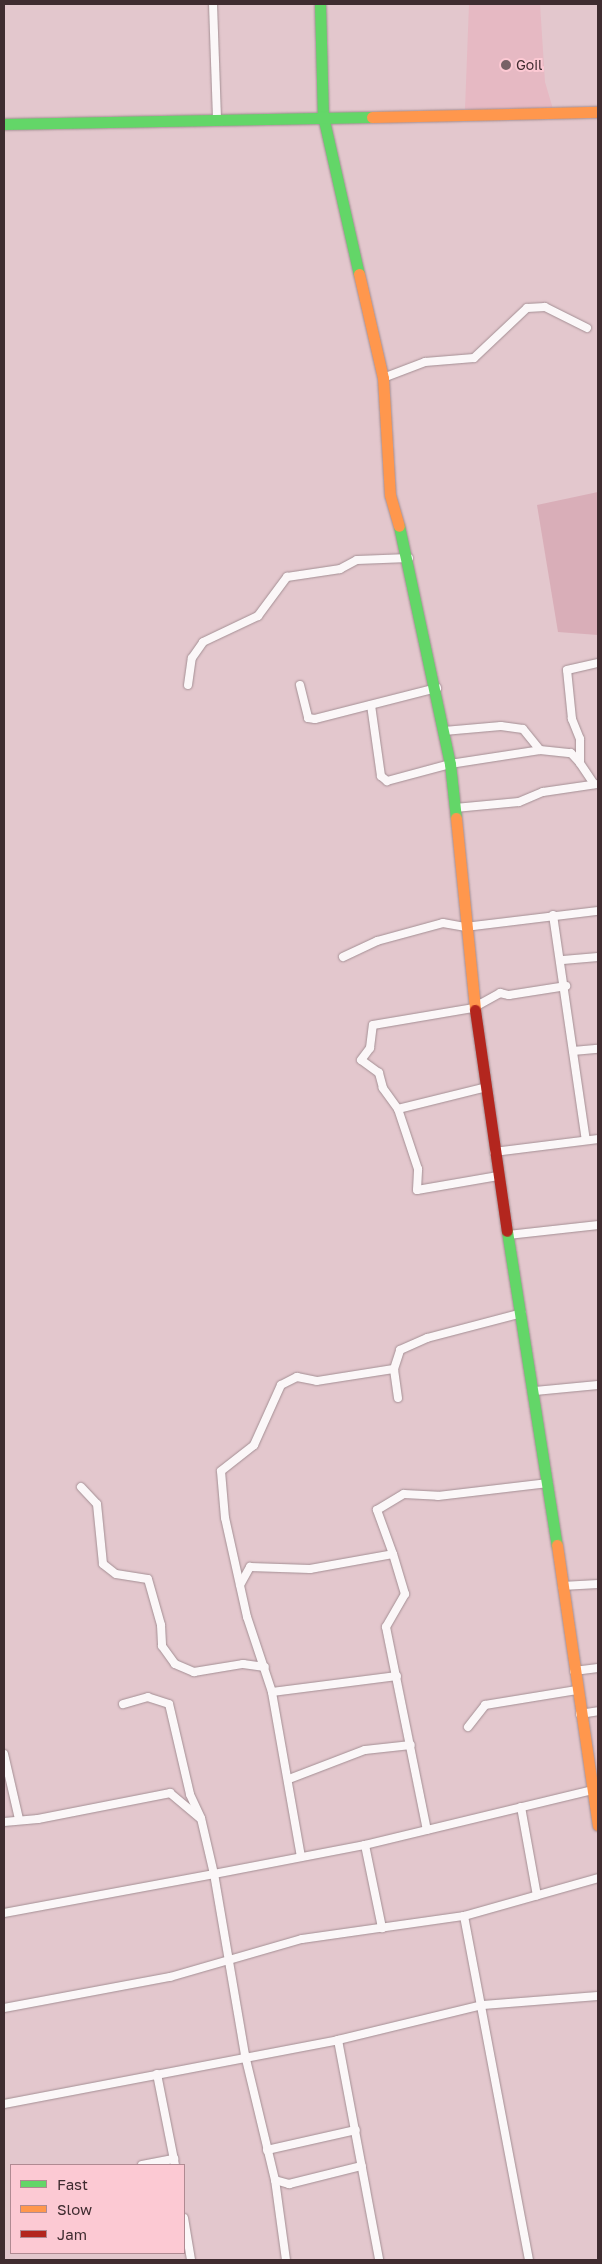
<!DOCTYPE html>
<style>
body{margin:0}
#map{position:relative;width:602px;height:2264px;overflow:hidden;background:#e3c7cd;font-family:"Golos Text",sans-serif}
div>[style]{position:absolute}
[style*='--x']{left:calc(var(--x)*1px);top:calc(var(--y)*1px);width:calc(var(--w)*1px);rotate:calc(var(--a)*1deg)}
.built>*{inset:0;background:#e6b9c3}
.green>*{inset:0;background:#d9aeb8}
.roads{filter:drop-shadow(0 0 1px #a48f94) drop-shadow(0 0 1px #a48f94)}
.street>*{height:8px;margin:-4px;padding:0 4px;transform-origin:4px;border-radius:4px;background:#fbf7f8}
.fast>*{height:11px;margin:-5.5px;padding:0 5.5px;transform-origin:5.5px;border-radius:5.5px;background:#63d668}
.slow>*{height:11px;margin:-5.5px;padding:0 5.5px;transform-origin:5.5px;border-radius:5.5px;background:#ff974d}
.jam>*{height:11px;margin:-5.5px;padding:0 5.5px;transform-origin:5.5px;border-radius:5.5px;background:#b3261e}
.dots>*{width:14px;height:14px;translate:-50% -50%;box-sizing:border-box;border:2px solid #fcc9d3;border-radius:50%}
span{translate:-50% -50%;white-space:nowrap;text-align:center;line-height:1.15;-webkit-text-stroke:4px #fcc9d3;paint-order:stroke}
.poi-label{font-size:14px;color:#3f2c30}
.left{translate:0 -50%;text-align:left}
.frame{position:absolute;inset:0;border:5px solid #3f2c30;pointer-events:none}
.legend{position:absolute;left:10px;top:2164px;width:175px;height:90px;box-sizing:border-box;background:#fcc9d3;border:1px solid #b08a92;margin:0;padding:6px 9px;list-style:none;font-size:15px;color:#3f2c30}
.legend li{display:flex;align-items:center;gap:10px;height:25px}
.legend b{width:25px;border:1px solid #b08a92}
</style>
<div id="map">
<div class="built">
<div style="clip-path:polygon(469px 4px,540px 4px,545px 82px,553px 109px,465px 109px)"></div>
</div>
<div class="green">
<div style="clip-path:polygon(598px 492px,598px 635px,558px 632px,537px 505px)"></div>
</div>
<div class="roads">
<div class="street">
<div style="--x:213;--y:4;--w:113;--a:88"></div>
<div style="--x:383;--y:378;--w:45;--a:-20.9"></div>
<div style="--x:425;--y:362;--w:49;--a:-4.7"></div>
<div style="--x:474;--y:358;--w:73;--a:-43.3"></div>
<div style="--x:527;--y:308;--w:18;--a:-3"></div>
<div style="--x:545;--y:307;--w:47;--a:26.6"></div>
<div style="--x:188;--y:685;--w:27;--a:-82"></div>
<div style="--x:192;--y:658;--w:19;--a:-55"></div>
<div style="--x:203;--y:642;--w:61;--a:-25.3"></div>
<div style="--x:258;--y:616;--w:49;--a:-53.4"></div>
<div style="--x:287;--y:577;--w:54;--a:-8.6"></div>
<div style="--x:340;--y:569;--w:19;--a:-28"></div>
<div style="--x:357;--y:560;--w:52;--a:-2.2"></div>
<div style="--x:300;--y:685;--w:34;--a:76"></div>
<div style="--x:308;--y:718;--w:7;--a:8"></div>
<div style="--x:315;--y:719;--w:126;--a:-14.3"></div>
<div style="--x:371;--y:705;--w:72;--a:82"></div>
<div style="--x:381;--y:776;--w:8;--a:40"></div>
<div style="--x:387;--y:781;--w:65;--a:-15.1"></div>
<div style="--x:450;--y:764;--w:91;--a:-8.8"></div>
<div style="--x:540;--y:750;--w:31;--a:6"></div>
<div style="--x:571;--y:753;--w:13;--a:48"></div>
<div style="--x:444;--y:731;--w:57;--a:-5"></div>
<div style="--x:501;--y:726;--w:22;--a:8"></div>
<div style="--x:523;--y:729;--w:27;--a:51"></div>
<div style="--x:594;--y:784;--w:25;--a:-124"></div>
<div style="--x:580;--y:763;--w:24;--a:-90"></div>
<div style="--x:580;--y:739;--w:22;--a:-112"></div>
<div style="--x:572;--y:719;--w:49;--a:-95.8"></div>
<div style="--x:567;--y:670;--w:32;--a:-13"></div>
<div style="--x:455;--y:808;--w:64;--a:-5.4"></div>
<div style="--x:519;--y:802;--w:26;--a:-23"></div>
<div style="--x:543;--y:792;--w:56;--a:-8.3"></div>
<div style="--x:553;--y:915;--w:227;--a:81.7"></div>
<div style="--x:343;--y:957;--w:38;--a:-25"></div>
<div style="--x:377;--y:941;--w:68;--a:-15.3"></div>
<div style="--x:443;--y:923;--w:22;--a:10"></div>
<div style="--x:465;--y:927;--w:134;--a:-6.9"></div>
<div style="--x:563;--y:960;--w:35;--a:-5"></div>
<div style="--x:573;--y:1051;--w:25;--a:-5"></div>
<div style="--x:398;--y:1109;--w:88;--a:-13.9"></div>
<div style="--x:494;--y:1152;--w:105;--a:-7.1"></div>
<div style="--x:498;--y:1176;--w:82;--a:170.2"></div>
<div style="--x:417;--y:1190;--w:21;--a:-87"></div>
<div style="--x:418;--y:1169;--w:63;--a:-108.4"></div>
<div style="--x:398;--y:1109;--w:26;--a:-126"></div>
<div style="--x:383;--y:1088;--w:16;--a:-105"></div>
<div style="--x:379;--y:1073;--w:22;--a:-144"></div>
<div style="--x:361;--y:1060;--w:15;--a:-53"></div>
<div style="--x:370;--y:1048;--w:23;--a:-83"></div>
<div style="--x:373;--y:1025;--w:101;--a:-9.6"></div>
<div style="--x:473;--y:1008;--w:31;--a:-29"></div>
<div style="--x:500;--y:993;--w:9;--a:13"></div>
<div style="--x:509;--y:995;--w:58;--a:-9"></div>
<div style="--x:508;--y:1235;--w:91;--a:-6.3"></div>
<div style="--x:535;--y:1391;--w:63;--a:-5.4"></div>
<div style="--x:398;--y:1398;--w:29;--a:-98"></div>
<div style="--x:394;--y:1369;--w:20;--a:-72"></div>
<div style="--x:400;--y:1350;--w:30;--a:-24"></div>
<div style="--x:427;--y:1338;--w:98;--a:-14.7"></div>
<div style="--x:81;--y:1487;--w:23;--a:47"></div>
<div style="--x:97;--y:1504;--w:60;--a:84.3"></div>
<div style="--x:103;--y:1564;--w:16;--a:38"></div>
<div style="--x:116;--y:1574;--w:32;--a:9"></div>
<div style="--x:148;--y:1579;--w:48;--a:74.2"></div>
<div style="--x:161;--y:1625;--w:21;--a:87"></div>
<div style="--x:162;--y:1646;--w:22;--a:54"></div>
<div style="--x:175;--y:1664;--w:21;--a:23"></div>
<div style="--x:194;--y:1672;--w:50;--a:-9.3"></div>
<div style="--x:243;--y:1664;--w:22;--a:8"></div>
<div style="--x:393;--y:1554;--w:47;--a:-110"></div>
<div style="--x:377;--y:1510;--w:31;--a:-31"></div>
<div style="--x:404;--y:1494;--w:34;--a:3"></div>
<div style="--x:438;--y:1496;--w:111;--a:-6.7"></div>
<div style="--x:240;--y:1585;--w:21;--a:-61"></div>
<div style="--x:250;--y:1567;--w:60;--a:1.9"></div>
<div style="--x:310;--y:1569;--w:84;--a:-10.2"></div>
<div style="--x:393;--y:1554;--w:42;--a:73.3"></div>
<div style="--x:405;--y:1594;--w:38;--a:120"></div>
<div style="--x:386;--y:1627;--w:207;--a:78.6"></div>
<div style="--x:562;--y:1586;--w:36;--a:-3"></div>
<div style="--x:574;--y:1671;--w:24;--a:-7"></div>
<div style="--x:272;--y:1692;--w:126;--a:-7.3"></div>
<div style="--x:580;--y:1714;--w:18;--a:-9"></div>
<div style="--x:468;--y:1727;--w:28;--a:-52"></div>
<div style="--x:485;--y:1705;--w:93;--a:-9.3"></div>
<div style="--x:4;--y:1754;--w:67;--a:77"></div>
<div style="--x:289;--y:1779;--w:81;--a:-20.9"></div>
<div style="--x:365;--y:1750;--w:46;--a:-6.2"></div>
<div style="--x:521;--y:1807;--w:90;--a:79.8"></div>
<div style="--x:4;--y:1822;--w:34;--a:-5"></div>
<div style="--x:38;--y:1819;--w:135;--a:-11.1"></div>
<div style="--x:170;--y:1793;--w:38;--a:40"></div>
<div style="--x:365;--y:1845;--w:85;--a:78.4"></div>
<div style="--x:301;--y:1857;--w:168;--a:-100"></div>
<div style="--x:272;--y:1692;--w:79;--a:-108.4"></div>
<div style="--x:247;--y:1617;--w:101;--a:-102.5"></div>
<div style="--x:225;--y:1518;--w:47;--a:-94.9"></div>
<div style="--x:221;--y:1471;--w:42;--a:-38.2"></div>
<div style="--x:254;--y:1445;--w:66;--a:-65.8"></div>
<div style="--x:281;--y:1385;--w:18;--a:-27"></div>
<div style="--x:297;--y:1377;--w:20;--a:11"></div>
<div style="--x:317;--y:1381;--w:78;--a:-8.9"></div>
<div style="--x:4;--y:1913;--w:214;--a:-10.5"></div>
<div style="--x:214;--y:1874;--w:57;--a:-103.1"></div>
<div style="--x:201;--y:1818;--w:26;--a:-115"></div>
<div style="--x:190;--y:1794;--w:92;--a:-103.1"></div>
<div style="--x:169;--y:1704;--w:22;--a:-162"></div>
<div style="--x:148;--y:1697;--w:26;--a:164"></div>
<div style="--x:464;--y:1916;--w:350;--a:79.3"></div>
<div style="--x:4;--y:2008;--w:169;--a:-10.6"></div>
<div style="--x:170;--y:1977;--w:137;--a:-16.1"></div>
<div style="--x:302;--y:1939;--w:164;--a:-8.1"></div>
<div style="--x:464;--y:1916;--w:139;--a:-15.8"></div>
<div style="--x:338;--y:2040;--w:224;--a:79.4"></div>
<div style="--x:157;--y:2074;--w:93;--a:78.8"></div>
<div style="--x:4;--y:2104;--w:340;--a:-10.8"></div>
<div style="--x:338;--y:2040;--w:149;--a:-13.6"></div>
<div style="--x:483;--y:2005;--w:115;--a:-4.5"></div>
<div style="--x:267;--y:2150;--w:91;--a:-12.7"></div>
<div style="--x:142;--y:2165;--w:33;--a:-11"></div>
<div style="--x:275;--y:2180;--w:15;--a:16"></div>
<div style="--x:289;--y:2184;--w:75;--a:-13.9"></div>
<div style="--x:184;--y:2218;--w:43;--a:80.5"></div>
<div style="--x:286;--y:2260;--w:81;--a:-97.8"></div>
<div style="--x:275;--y:2180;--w:129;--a:-103.5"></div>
<div style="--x:245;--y:2055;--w:184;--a:-99.7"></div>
<div style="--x:214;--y:1874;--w:154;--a:-10.9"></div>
<div style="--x:365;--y:1845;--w:234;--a:-13.6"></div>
</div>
<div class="fast">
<div style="--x:320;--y:4;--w:112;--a:88.5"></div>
<div style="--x:323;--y:116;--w:162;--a:77.2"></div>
<div style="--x:4;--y:124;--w:368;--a:-1.1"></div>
<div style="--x:399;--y:526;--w:243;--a:77.9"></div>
<div style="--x:450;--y:764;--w:54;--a:83.7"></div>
<div style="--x:507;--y:1231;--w:318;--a:81"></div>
</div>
<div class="slow">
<div style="--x:372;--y:117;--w:226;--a:-1.3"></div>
<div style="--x:359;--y:274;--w:107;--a:77"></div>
<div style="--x:383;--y:378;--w:117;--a:86.6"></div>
<div style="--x:390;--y:495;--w:32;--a:74"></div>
<div style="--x:456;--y:818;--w:193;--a:84.3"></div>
<div style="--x:557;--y:1545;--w:283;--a:81.7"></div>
</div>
<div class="jam">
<div style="--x:475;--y:1010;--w:223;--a:81.8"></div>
</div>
</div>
<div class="dots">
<div style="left:506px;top:65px;background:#786267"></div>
</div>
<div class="poi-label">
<span class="left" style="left:516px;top:65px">Goil</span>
</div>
<div class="frame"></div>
<ul class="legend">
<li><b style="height:6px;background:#63d668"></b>Fast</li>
<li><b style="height:6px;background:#ff974d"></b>Slow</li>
<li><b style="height:6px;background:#b3261e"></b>Jam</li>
</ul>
</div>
